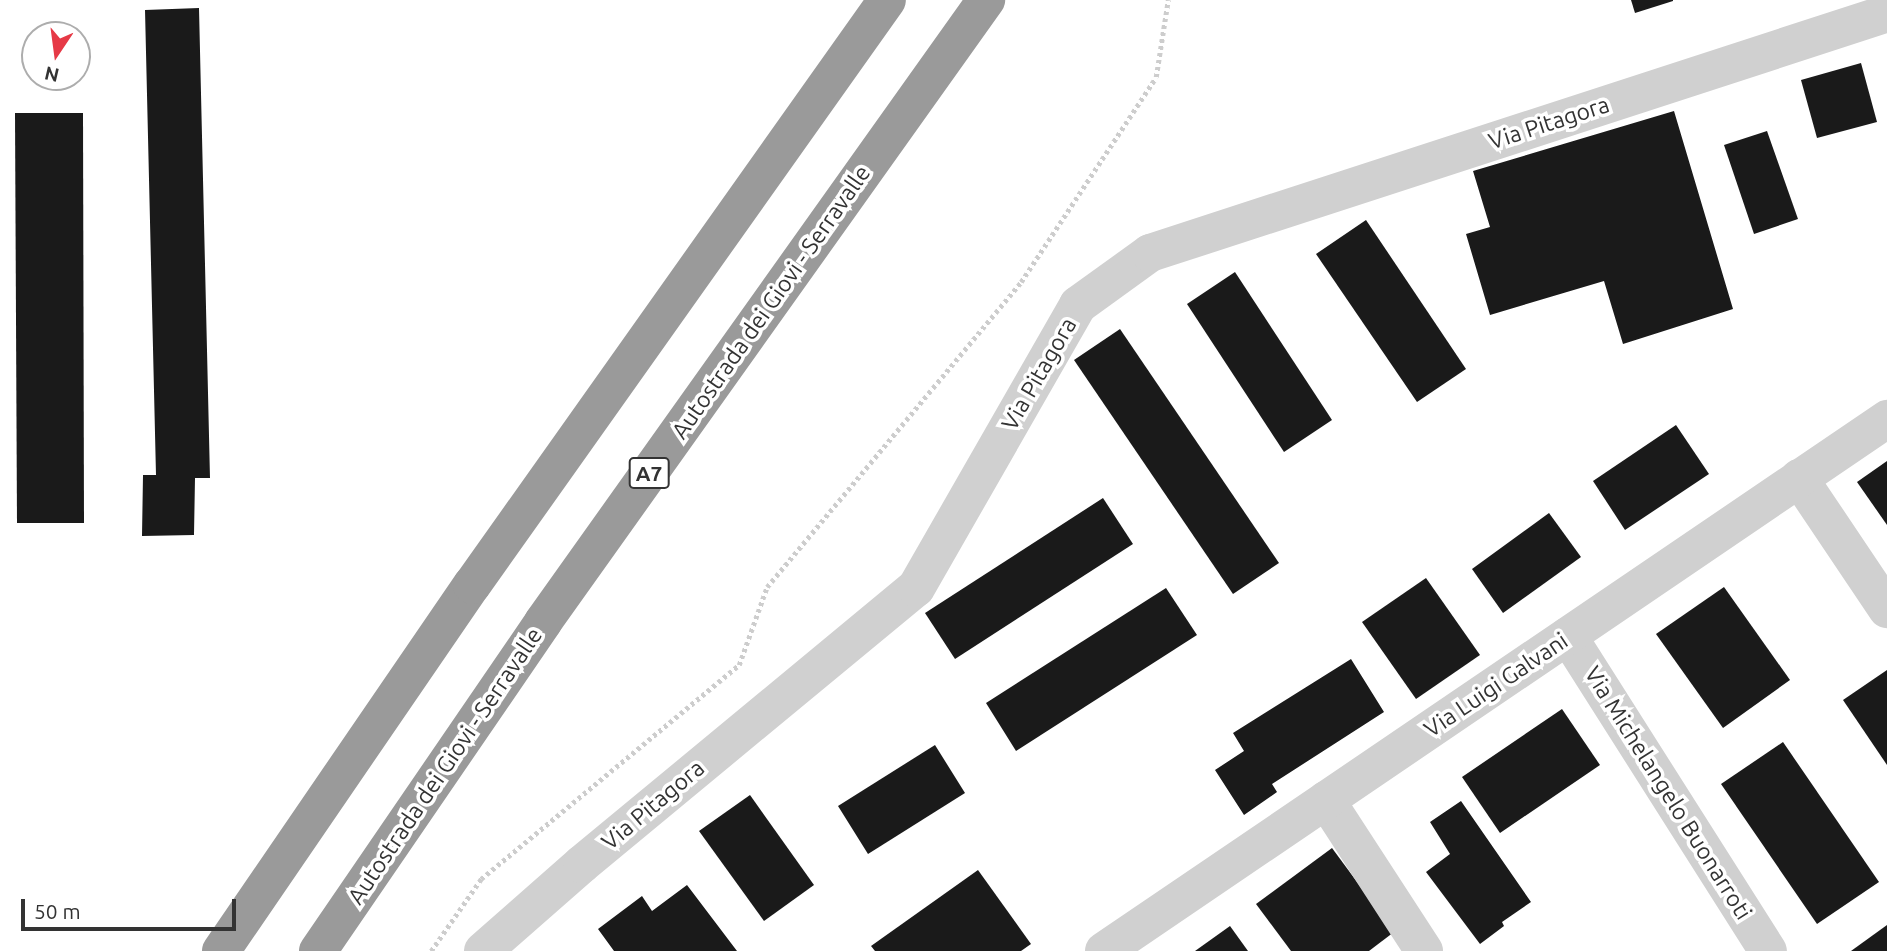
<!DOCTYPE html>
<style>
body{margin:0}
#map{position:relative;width:1887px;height:951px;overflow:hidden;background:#fff;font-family:Ubuntu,sans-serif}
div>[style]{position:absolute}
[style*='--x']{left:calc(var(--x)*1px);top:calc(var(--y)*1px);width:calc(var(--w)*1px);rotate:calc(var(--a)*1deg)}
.building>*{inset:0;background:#1a1a1a}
.path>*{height:4.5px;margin-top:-2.25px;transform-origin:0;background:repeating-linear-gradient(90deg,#cdcdcd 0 3.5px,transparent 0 7px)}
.minor>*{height:38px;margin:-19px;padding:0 19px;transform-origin:19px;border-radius:19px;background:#d0d0d0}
.highway>*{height:38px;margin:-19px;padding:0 19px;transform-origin:19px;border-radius:19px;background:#9a9a9a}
span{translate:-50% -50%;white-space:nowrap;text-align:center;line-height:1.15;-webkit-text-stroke:7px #fff;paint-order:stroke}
.shield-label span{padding:2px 5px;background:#fff;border:2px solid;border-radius:5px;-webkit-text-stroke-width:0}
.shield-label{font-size:21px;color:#333;font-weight:700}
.street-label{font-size:23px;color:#333}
.north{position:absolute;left:21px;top:21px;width:70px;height:70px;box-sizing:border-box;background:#fff;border:2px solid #adadad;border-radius:50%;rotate:193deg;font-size:19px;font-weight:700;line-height:28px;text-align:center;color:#333}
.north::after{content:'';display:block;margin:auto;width:24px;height:32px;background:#e63946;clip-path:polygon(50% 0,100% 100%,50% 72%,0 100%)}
.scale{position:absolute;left:21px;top:899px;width:215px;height:32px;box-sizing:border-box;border:4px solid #333;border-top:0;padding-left:9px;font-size:21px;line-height:24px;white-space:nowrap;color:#333;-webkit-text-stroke:5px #fff;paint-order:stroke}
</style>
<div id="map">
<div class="building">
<div style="clip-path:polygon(1631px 0,1673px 0,1673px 1px,1635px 13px)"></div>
<div style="clip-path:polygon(199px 8px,210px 478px,195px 478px,194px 535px,142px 536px,143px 475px,156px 475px,145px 10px)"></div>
<div style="clip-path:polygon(1861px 63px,1877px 122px,1817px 138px,1801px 80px)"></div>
<div style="clip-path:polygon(1674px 111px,1733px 309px,1623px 344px,1604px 281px,1490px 315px,1466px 234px,1490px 227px,1473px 171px)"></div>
<div style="clip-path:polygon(15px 113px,83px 113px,84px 523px,17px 523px)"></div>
<div style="clip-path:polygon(1767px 131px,1798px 219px,1754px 234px,1724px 145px)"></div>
<div style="clip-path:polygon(1366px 220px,1466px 369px,1417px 402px,1316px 254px)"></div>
<div style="clip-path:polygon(1235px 272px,1332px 420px,1284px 452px,1187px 304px)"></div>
<div style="clip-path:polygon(1120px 329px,1279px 563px,1233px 594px,1074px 360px)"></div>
<div style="clip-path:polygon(1676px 425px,1709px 474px,1625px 530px,1593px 481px)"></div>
<div style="clip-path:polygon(1887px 461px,1887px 525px,1857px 482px)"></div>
<div style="clip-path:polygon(1103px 498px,1133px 544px,955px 659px,925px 613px)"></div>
<div style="clip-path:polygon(1549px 513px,1581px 557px,1503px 613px,1472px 569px)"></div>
<div style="clip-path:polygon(1426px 578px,1480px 655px,1416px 699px,1362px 622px)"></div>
<div style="clip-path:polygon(1724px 587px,1790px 680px,1723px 728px,1656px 634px)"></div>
<div style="clip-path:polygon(1166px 588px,1197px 635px,1016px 751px,986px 703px)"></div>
<div style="clip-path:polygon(1351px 659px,1384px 712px,1272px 784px,1277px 792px,1244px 815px,1215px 770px,1244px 751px,1233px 733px)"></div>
<div style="clip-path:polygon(1887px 670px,1887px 765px,1843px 700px)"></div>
<div style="clip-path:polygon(1562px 709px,1600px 765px,1500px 833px,1462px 777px)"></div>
<div style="clip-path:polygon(1783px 742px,1879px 882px,1817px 924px,1721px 784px)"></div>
<div style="clip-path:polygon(935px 745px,965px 793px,868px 854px,838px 806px)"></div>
<div style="clip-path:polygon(750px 795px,814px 885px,764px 921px,699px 831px)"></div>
<div style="clip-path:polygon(1461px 801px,1531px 902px,1502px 922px,1504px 926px,1480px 944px,1426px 872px,1450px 854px,1430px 822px)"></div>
<div style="clip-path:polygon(1332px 848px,1394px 932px,1369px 951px,1291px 951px,1256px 904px)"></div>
<div style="clip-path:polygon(978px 870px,1031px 944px,1021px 951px,875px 951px,871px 946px)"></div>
<div style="clip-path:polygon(687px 885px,737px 951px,614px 951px,598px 929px,642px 896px,652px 911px)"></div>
<div style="clip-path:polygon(1887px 925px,1887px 951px,1851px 951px)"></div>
<div style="clip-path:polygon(1230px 926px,1248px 951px,1195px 951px)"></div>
</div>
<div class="path">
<div style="--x:431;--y:951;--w:88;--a:-55.2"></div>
<div style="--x:481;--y:879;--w:335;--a:-39.7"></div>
<div style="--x:739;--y:665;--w:83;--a:-70.3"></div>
<div style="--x:767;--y:587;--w:397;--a:-50.2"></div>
<div style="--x:1021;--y:282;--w:245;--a:-56.6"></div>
<div style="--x:1156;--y:77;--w:78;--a:-81.1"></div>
</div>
<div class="minor">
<div style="--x:1799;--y:478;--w:158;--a:56.1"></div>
<div style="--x:1568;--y:636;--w:373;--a:57.6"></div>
<div style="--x:1326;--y:800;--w:180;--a:57"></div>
<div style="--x:483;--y:951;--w:132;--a:-41.3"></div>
<div style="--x:582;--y:864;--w:433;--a:-39.6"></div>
<div style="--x:916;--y:588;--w:326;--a:-60.2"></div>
<div style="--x:1078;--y:305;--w:89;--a:-35.8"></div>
<div style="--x:1150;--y:253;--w:770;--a:-18.01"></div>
<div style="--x:1104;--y:951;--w:947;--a:-34.19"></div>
</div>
<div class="highway">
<div style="--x:221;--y:951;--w:444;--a:-55.6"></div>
<div style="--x:472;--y:585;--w:717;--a:-54.65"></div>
<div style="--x:318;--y:951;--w:399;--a:-55.6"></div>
<div style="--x:543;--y:622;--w:764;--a:-54.54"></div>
</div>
<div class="shield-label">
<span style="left:649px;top:473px">A7</span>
</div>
<div class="street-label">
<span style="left:1549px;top:123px;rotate:-18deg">Via Pitagora</span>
<span style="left:771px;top:302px;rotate:-55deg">Autostrada dei Giovi - Serravalle</span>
<span style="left:1039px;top:374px;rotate:-60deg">Via Pitagora</span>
<span style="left:1496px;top:685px;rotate:-34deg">Via Luigi Galvani</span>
<span style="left:445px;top:766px;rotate:-56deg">Autostrada dei Giovi - Serravalle</span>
<span style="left:1668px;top:793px;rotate:58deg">Via Michelangelo Buonarroti</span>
<span style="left:653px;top:805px;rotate:-40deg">Via Pitagora</span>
</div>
<div class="north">N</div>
<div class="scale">50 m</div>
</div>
